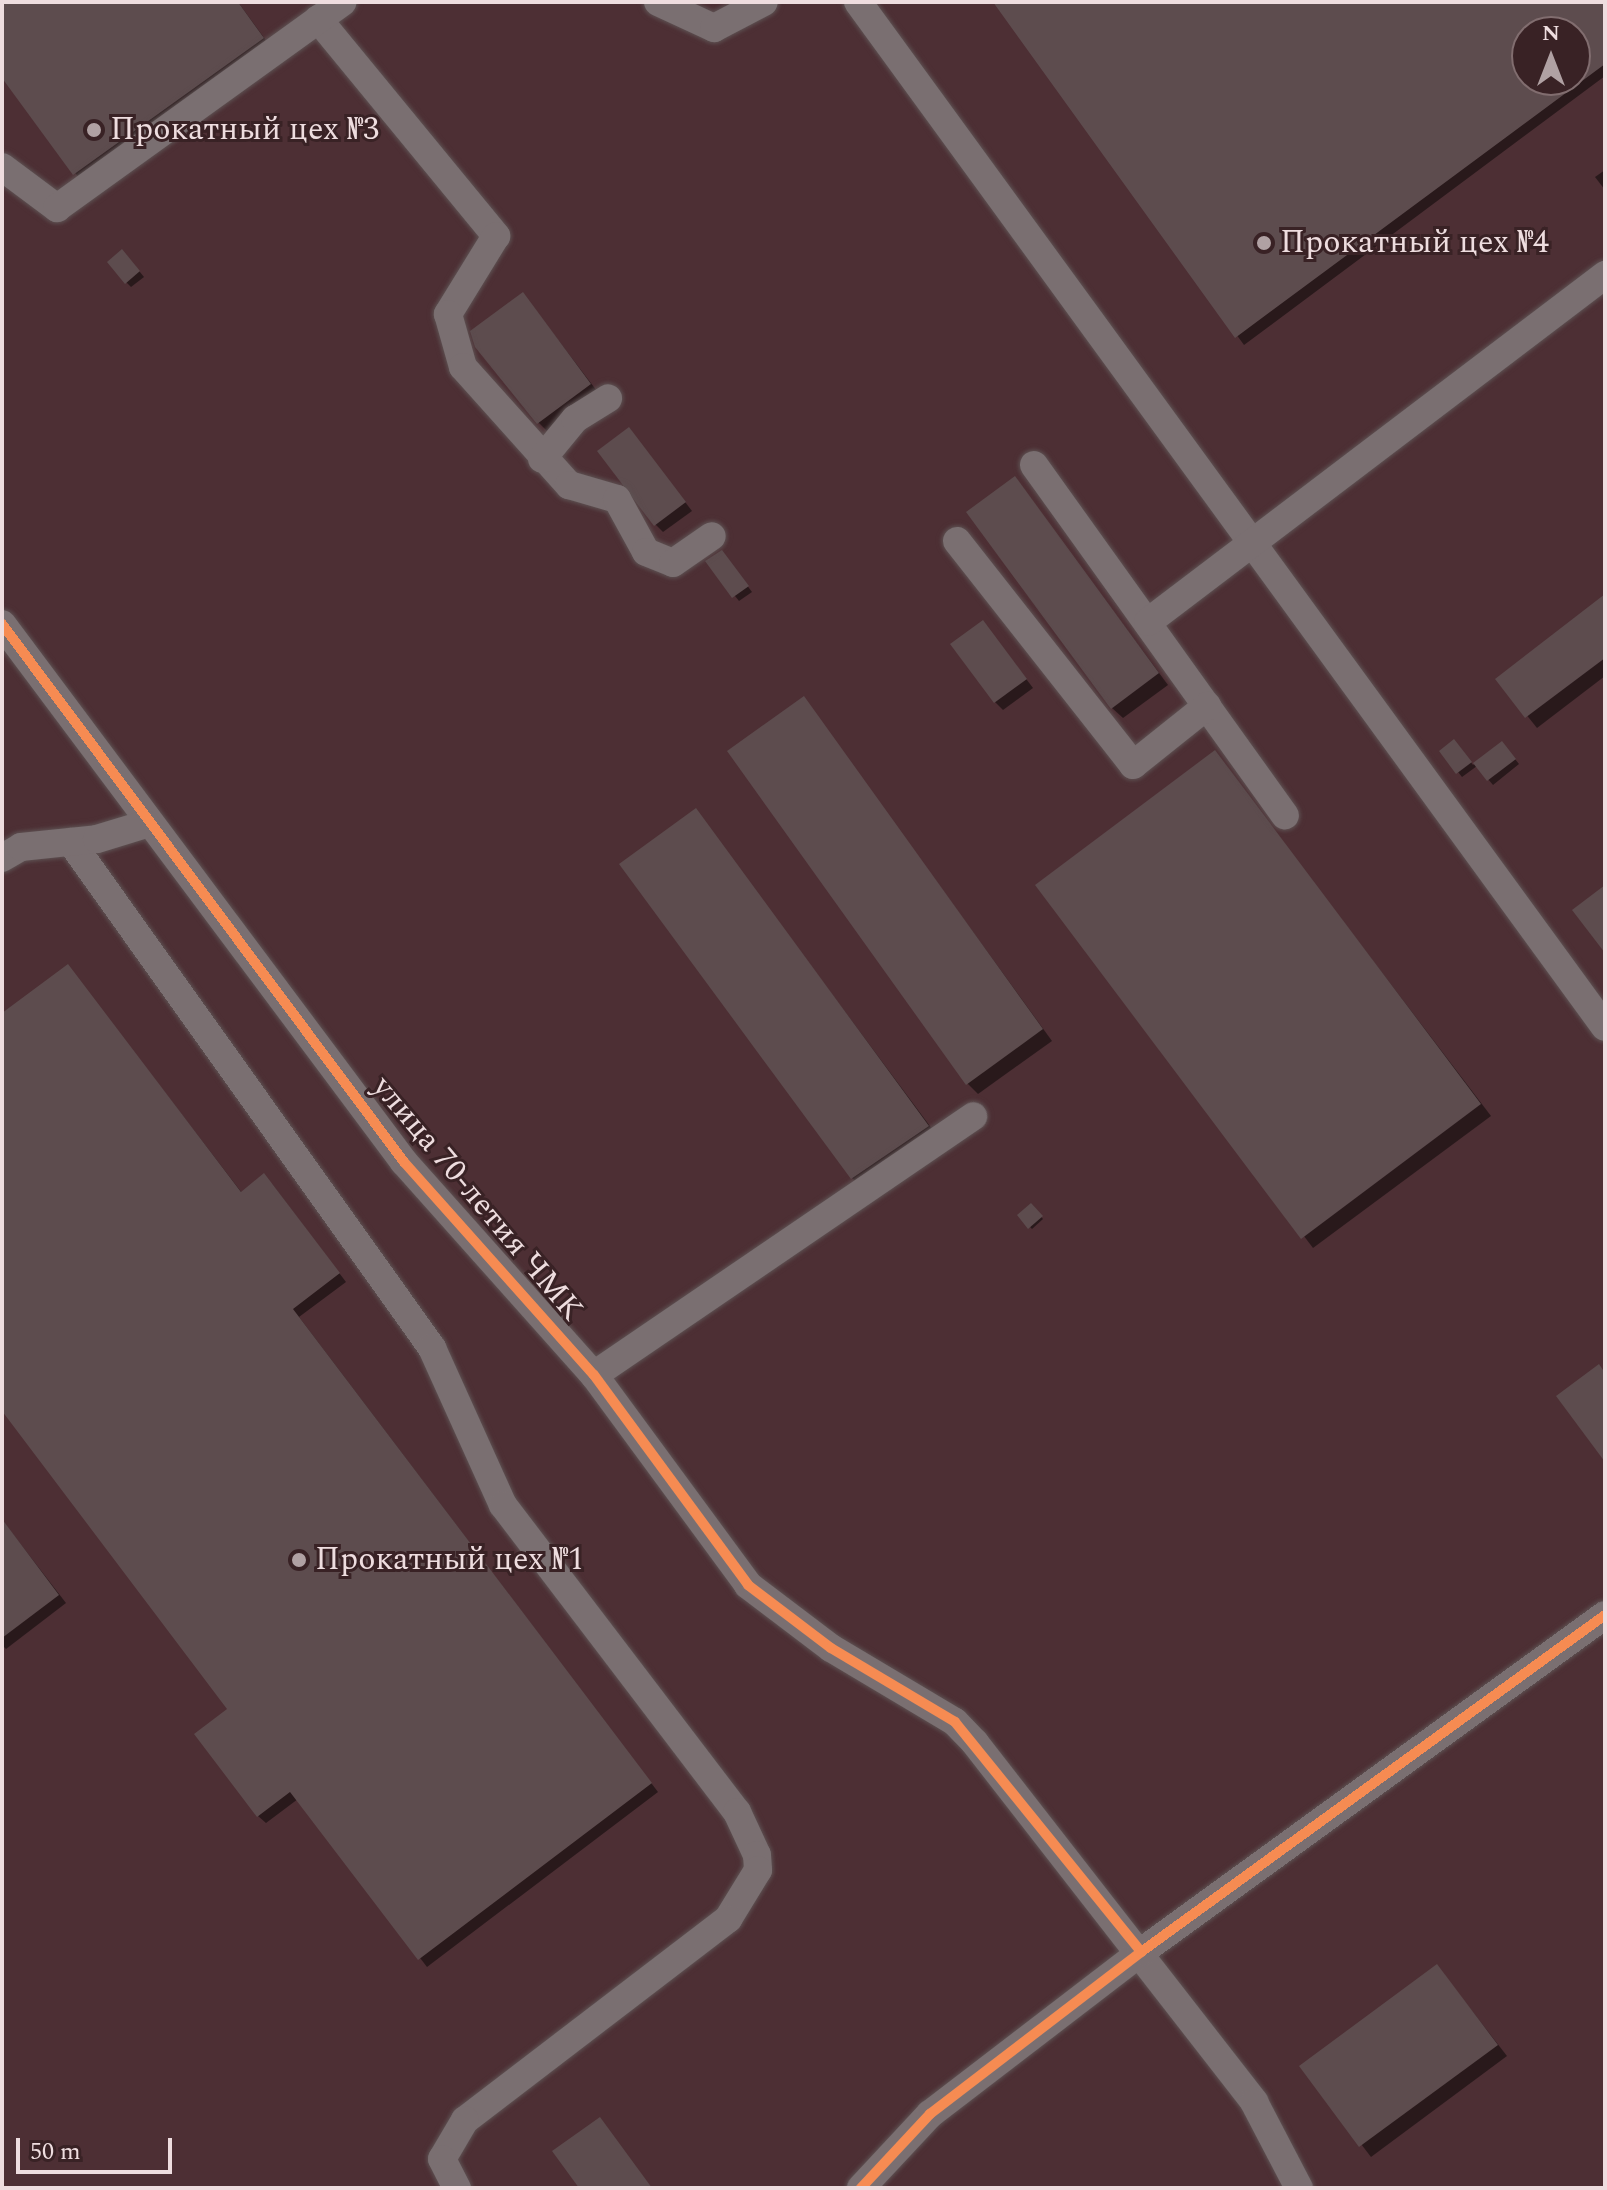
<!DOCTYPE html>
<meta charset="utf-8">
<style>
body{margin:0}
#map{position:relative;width:1607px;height:2190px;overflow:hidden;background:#3e3233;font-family:Spectral,serif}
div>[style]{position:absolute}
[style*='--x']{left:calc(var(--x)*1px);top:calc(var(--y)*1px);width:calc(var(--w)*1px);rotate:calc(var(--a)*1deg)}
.built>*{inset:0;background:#4d2f34}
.shadow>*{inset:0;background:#0007}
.building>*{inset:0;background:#5d4c4e}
.roads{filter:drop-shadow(0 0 2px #5d5152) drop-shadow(0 0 2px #5d5152)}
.minor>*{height:28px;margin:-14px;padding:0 14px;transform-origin:14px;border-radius:14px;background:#7a6f71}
.cycleway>*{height:10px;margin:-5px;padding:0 5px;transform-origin:5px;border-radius:5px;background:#f68b52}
.dots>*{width:22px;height:22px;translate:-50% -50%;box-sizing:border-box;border:4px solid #392225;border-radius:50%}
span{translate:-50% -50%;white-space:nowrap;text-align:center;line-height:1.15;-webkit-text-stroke:6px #392225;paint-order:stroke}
.poi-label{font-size:32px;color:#eedddf}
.left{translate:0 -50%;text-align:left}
.street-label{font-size:32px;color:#eedddf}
.frame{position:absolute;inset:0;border:4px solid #eedddf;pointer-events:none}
.north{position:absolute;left:1511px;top:16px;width:80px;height:80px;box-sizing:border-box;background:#392225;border:2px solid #816d6f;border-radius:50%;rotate:0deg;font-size:22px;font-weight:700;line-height:32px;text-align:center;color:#eedddf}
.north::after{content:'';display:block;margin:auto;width:28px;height:36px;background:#b0a1a3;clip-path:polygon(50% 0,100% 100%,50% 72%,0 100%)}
.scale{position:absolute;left:16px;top:2138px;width:156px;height:36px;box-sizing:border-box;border:4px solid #eedddf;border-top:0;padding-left:10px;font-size:24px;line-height:28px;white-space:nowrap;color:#eedddf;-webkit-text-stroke:6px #392225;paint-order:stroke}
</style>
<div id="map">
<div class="built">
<div style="clip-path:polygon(evenodd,2px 2px,1605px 2px,1605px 2188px,2px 2188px,2px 2px,1527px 32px,1575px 32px,1575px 80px,1527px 80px,1527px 32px)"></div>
</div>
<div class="shadow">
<div style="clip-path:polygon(2px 2px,238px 2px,270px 46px,82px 182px,2px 74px)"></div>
<div style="clip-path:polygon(evenodd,995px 2px,1605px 2px,1605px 76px,1244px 345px,995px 2px,1527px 32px,1575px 32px,1575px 80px,1527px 80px,1527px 32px)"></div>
<div style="clip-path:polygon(1605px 170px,1605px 190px,1595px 177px)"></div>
<div style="clip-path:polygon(127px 256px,144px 277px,131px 287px,126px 282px)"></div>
<div style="clip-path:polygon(523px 294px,600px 395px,549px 433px,538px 422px)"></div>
<div style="clip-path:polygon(629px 429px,692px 511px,663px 532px,656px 525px)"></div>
<div style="clip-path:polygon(1015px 479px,1168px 685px,1123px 718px,1112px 708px)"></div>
<div style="clip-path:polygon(726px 557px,752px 592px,739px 601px,708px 562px)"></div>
<div style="clip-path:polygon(1605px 597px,1605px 676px,1537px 728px,1498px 679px)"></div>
<div style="clip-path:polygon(983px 622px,1033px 688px,1003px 710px,995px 702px)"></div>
<div style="clip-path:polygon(804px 699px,1052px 1041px,978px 1094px,967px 1083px)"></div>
<div style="clip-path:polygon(1502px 743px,1519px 764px,1493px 785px,1477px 766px,1462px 777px,1458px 772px,1459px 746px,1473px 765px)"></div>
<div style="clip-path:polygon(1215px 753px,1491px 1116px,1313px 1248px,1038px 885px)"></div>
<div style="clip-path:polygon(696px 811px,938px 1137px,863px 1188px,852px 1178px)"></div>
<div style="clip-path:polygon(68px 966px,242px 1193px,272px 1184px,346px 1282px,299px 1317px,658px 1792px,427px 1967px,298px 1799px,266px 1823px,258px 1816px,230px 1709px,2px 1408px,2px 1016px)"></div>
<div style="clip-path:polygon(1031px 1205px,1043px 1219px,1032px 1229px,1019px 1215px)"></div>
<div style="clip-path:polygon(2px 1520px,66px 1603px,6px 1649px,2px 1645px)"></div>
<div style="clip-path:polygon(1437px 1966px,1507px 2056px,1371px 2157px,1302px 2067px)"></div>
</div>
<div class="building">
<div style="clip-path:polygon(2px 2px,238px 2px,264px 38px,73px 175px,2px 78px)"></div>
<div style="clip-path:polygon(evenodd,993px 2px,1605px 2px,1605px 64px,1235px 338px,993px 2px,1527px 32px,1575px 32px,1575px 80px,1527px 80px,1527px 32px)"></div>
<div style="clip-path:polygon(122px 249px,140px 271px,125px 284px,107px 262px)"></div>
<div style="clip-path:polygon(523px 292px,591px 384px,537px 424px,475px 347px,470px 331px)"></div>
<div style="clip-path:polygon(629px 427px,686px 502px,654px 526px,597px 451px)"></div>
<div style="clip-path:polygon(1015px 476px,1159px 673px,1111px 709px,966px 512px)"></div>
<div style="clip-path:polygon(722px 550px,749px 586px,732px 598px,705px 561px)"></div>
<div style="clip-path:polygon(1605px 594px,1605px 658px,1525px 718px,1495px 679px)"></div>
<div style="clip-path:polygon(983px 620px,1027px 679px,994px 703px,950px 644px)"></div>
<div style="clip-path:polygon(804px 696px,1043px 1029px,966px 1085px,727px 751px)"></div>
<div style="clip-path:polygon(1454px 739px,1472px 762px,1456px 774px,1439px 751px)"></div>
<div style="clip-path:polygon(1502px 741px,1516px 759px,1487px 781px,1473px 763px)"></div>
<div style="clip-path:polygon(1215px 750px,1481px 1104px,1301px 1239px,1035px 885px)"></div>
<div style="clip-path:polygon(696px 808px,929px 1126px,851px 1179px,619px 864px)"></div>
<div style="clip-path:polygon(1605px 885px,1605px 953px,1572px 910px)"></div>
<div style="clip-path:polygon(68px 964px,241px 1192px,264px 1173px,340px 1273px,293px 1309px,652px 1783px,418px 1960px,290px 1792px,257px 1817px,194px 1734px,227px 1709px,2px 1411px,2px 1013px)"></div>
<div style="clip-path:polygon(1031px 1203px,1043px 1216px,1028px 1229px,1017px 1215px)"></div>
<div style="clip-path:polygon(1599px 1364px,1605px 1373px,1605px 1462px,1556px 1396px)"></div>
<div style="clip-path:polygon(2px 1519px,59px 1595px,2px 1638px)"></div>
<div style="clip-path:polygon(1437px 1964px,1498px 2045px,1359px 2147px,1299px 2066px)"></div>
<div style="clip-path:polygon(600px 2117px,652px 2188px,579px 2188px,552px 2151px)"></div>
</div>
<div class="roads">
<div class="minor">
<div style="--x:658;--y:2;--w:62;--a:24.9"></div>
<div style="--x:714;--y:28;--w:56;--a:-27.5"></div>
<div style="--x:858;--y:2;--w:1268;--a:53.92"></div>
<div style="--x:318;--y:19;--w:281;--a:50.6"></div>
<div style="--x:496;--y:236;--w:92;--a:121.6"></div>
<div style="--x:448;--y:314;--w:55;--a:74.2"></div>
<div style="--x:463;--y:367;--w:159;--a:48.1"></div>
<div style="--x:569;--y:485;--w:50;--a:16.3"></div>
<div style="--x:617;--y:499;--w:60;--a:61.3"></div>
<div style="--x:646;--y:552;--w:29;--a:22"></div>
<div style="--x:673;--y:563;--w:47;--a:-34.7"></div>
<div style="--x:2;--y:167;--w:69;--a:36.7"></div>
<div style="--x:57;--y:208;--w:352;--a:-35.8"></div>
<div style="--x:542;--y:459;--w:52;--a:-50.5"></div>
<div style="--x:575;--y:419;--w:39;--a:-32"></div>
<div style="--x:1034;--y:465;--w:431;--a:54.4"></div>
<div style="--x:957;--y:541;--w:285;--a:51.8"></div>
<div style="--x:1133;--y:765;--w:95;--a:-38.6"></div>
<div style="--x:1148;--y:622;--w:574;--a:-37.21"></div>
<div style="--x:2;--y:624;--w:672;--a:53.23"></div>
<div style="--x:404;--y:1162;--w:285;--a:48.3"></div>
<div style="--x:594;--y:1375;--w:260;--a:53.7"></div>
<div style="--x:748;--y:1585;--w:104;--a:37.2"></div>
<div style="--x:831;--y:1648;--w:144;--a:30.8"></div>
<div style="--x:955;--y:1722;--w:29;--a:46"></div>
<div style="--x:975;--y:1743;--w:455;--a:52.1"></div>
<div style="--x:1254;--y:2102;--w:97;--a:62.4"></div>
<div style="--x:71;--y:842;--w:622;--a:54.49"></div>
<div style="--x:432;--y:1348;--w:172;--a:65.7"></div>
<div style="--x:503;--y:1505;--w:386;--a:52.7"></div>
<div style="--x:737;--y:1812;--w:47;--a:65.1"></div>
<div style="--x:757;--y:1855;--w:15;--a:86"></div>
<div style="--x:758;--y:1870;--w:57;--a:121.5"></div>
<div style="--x:728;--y:1919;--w:331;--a:142.6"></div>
<div style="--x:465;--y:2120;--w:45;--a:120.5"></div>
<div style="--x:442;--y:2159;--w:33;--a:63"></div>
<div style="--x:2;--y:858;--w:22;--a:-30"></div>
<div style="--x:21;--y:847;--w:76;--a:-6"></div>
<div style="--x:97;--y:839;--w:51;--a:-17"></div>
<div style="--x:594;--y:1375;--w:459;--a:-34.3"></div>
<div style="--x:861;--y:2188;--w:101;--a:-47"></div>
<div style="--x:930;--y:2114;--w:266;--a:-37.5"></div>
<div style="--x:1141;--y:1952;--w:573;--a:-35.99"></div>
</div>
</div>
<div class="cycleway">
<div style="--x:2;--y:624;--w:672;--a:53.23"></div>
<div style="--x:404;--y:1162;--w:285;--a:48.3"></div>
<div style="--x:594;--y:1375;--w:260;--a:53.7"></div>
<div style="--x:748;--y:1585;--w:104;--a:37.2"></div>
<div style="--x:831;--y:1648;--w:144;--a:30.8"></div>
<div style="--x:955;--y:1722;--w:296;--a:51"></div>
<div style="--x:861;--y:2188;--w:101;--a:-47"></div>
<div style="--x:930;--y:2114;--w:266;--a:-37.5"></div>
<div style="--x:1141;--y:1952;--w:573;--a:-35.99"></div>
</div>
<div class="dots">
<div style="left:94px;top:130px;background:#b0a1a3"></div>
<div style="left:1264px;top:243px;background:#b0a1a3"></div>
<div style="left:299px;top:1560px;background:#b0a1a3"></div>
</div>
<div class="poi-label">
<span class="left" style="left:110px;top:130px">Прокатный цех №3</span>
<span class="left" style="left:1280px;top:243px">Прокатный цех №4</span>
<span class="left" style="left:315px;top:1560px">Прокатный цех №1</span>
</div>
<div class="street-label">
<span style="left:477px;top:1199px;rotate:50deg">улица 70-летия ЧМК</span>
</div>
<div class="frame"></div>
<div class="north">N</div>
<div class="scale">50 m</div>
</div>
